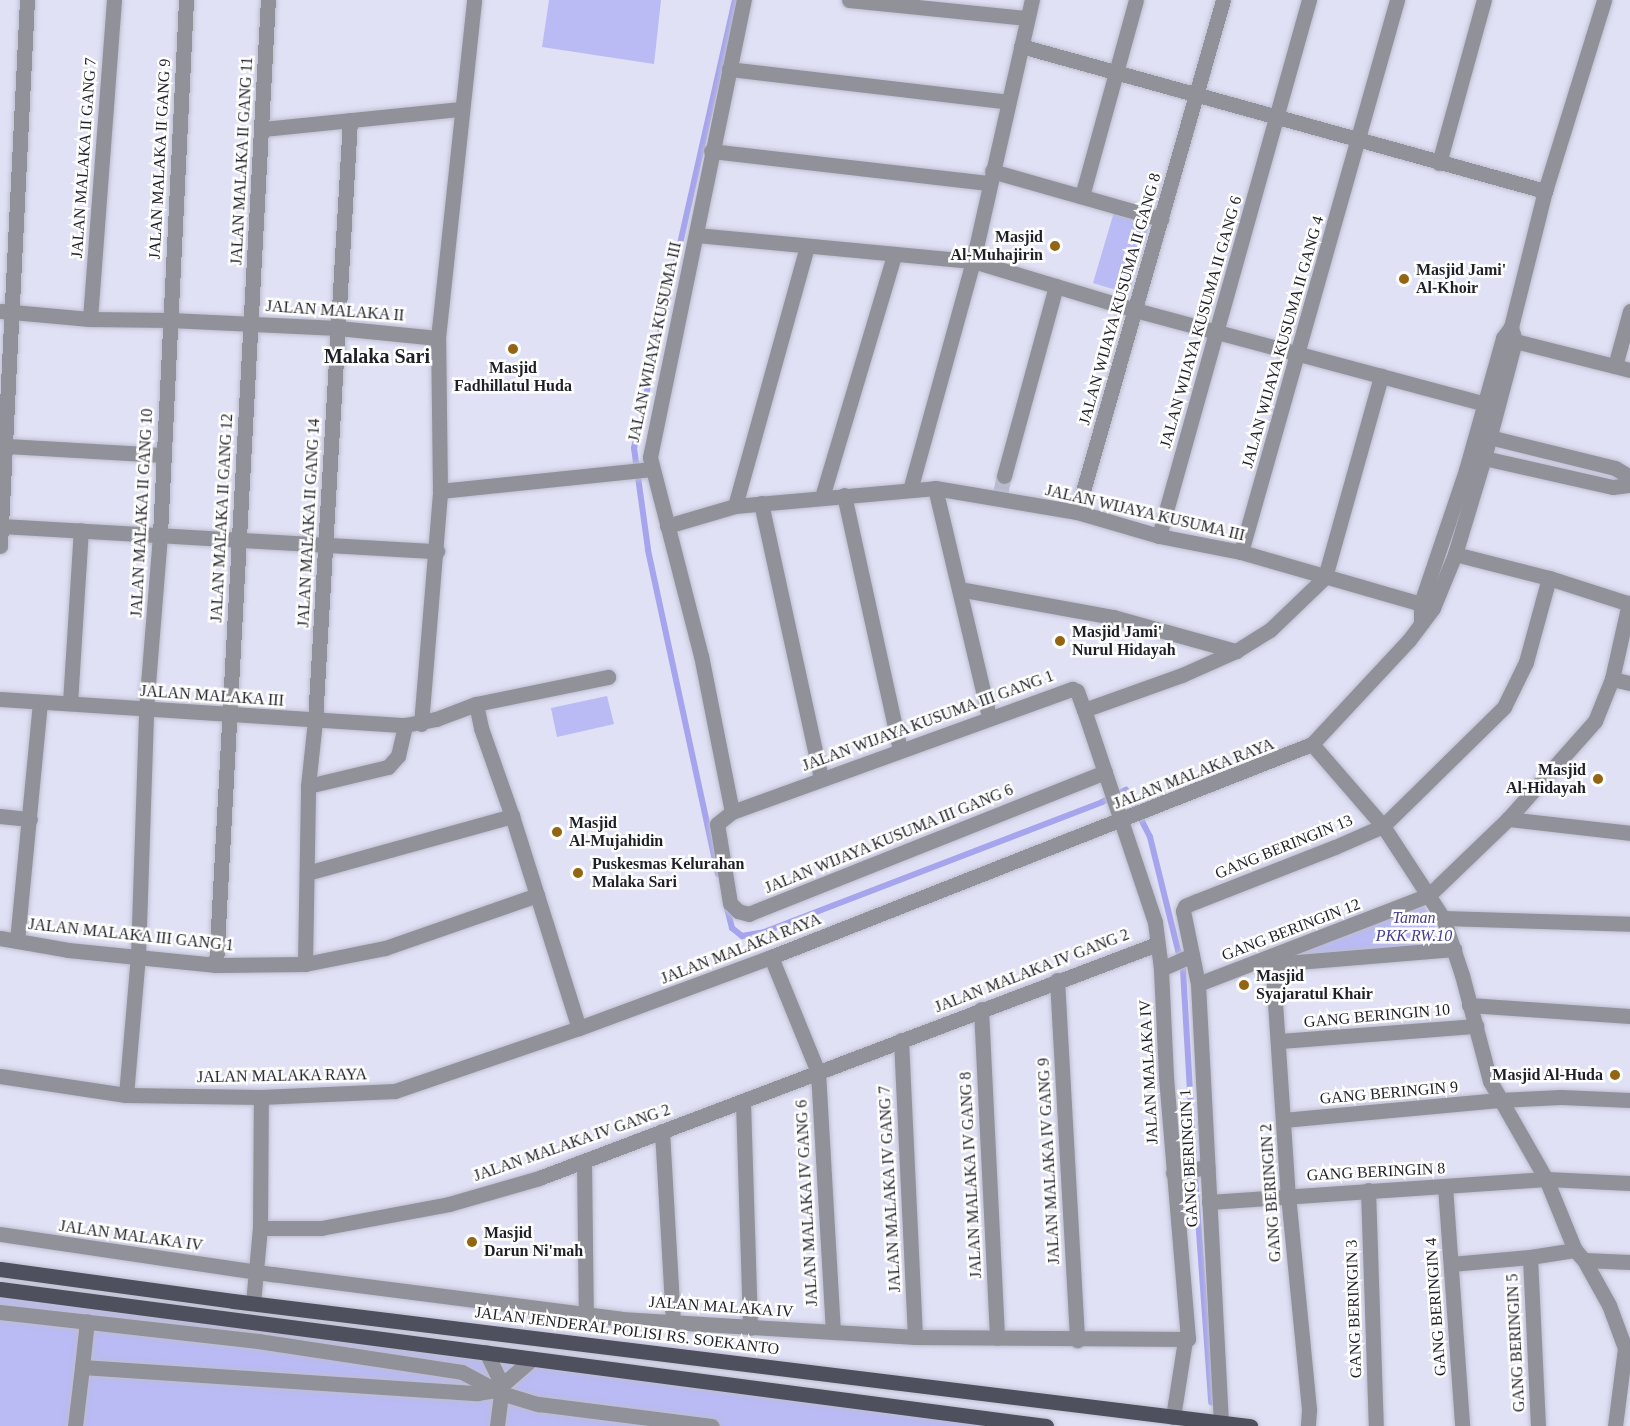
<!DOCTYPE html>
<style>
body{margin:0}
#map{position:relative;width:1630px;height:1426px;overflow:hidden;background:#e0e1f5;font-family:Georgia,serif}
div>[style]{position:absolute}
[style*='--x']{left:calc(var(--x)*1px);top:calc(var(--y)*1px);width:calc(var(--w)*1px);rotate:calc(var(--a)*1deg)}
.green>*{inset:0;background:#babaf5}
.stream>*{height:6px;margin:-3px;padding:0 3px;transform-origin:3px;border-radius:3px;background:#a6a4ed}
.minor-tunnel>*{height:15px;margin-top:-7.5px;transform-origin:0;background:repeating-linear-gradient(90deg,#b9bacc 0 15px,transparent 0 23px)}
.roads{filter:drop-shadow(0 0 2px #bdbed0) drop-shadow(0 0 2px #bdbed0)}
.pedestrian>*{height:15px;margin:-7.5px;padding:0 7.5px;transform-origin:7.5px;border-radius:7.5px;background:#91919a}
.minor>*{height:15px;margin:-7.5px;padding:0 7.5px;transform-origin:7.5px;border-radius:7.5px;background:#91919a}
.tertiary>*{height:15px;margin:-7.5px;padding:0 7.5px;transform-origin:7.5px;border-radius:7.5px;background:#91919a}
.primary>*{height:15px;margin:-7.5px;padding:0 7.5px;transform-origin:7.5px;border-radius:7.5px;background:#4f505e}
.dots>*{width:16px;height:16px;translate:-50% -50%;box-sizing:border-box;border:3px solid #fff;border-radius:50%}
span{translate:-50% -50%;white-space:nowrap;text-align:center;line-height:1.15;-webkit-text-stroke:5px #fff;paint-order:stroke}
.street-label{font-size:16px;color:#1f1f27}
.poi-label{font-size:16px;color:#1f1f27;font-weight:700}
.right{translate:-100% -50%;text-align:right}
.left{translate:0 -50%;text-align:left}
.park-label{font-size:16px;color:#473c91;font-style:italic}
.quarter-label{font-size:20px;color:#1f1f27;font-weight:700}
</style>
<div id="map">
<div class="green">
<div style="clip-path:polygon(549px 0,661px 0,654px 64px,542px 47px)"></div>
<div style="clip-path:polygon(1114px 212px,1150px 223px,1129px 294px,1093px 283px)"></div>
<div style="clip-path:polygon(607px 696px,614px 724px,557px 737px,551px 708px)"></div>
<div style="clip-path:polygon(1422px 902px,1445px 944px,1290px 957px)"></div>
<div style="clip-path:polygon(0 1289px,1046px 1426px,0 1426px)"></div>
</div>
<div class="stream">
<div style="--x:718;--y:874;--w:332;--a:-102.2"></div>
<div style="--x:648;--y:549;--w:102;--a:-97.9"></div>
<div style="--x:634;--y:448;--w:459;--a:-77.3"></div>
<div style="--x:726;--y:904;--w:25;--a:76"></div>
<div style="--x:732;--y:928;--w:13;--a:39"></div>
<div style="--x:742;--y:936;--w:22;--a:-10"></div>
<div style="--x:764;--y:932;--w:362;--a:-21"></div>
<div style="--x:1102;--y:802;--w:27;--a:-27"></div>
<div style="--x:1126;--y:790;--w:53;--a:62.9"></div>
<div style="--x:1150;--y:837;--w:137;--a:76.1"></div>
<div style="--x:1183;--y:970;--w:192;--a:86.7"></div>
<div style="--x:1194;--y:1162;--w:241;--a:85.9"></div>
</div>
<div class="minor-tunnel">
<div style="--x:1001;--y:492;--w:16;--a:-79"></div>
</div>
<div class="roads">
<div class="pedestrian">
<div style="--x:0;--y:1312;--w:260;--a:6.4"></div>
<div style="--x:258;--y:1341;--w:206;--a:8.6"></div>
<div style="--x:462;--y:1372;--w:44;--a:28.3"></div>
<div style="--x:501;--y:1393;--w:39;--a:17"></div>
<div style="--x:538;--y:1404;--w:175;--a:7.2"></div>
<div style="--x:82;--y:1367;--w:46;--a:-83.8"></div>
</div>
<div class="minor">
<div style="--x:849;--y:0;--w:179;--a:5.8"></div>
<div style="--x:1021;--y:46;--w:544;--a:15.47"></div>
<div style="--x:729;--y:69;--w:281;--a:6.7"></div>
<div style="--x:263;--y:129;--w:199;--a:-5.8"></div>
<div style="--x:711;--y:151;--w:280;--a:6.6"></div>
<div style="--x:1439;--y:163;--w:169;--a:-74.6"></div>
<div style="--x:992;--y:171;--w:176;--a:15.9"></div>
<div style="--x:1082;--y:196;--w:203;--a:-74.6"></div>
<div style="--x:696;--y:235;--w:278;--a:5.4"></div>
<div style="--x:973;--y:261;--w:169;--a:16.8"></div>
<div style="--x:1135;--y:310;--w:360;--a:15"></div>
<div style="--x:1;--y:311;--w:89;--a:5.1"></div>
<div style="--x:90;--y:319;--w:80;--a:0.7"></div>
<div style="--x:170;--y:320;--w:168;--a:2.7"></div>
<div style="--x:338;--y:328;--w:100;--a:5.7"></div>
<div style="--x:90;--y:319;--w:320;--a:-85.7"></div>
<div style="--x:1503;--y:338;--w:131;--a:14.1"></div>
<div style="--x:1615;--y:366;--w:57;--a:-74.7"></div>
<div style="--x:6;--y:446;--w:158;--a:3.3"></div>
<div style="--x:1004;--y:476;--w:197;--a:-74.7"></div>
<div style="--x:935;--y:488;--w:235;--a:76.7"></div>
<div style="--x:910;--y:490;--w:238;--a:-74.6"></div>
<div style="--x:973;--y:261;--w:268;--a:-77.3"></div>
<div style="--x:440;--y:491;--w:213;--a:-5.9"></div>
<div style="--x:844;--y:495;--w:261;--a:77.6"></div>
<div style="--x:822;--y:497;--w:252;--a:-73.4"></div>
<div style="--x:761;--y:503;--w:281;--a:77.7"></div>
<div style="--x:735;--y:506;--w:269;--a:-74.5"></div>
<div style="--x:1077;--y:512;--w:532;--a:-74.08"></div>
<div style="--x:0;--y:526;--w:438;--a:3.3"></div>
<div style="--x:667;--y:526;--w:71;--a:-16.4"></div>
<div style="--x:735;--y:506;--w:201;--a:-5.1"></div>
<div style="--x:935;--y:488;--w:144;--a:9.6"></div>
<div style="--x:1077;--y:512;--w:85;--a:16.3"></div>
<div style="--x:1159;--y:536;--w:84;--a:11"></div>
<div style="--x:1241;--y:552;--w:198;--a:16.1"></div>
<div style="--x:1159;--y:536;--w:557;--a:-74.37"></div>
<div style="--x:0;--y:546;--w:547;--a:-87.17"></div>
<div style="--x:1241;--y:552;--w:574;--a:-74.22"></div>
<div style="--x:1455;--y:554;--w:97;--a:14.3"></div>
<div style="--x:1549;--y:578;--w:85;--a:17.8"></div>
<div style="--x:959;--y:589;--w:157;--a:10.3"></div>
<div style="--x:1113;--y:617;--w:128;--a:15.5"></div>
<div style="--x:1612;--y:679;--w:18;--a:13"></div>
<div style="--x:0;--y:699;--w:406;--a:3.7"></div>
<div style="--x:405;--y:725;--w:32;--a:-11"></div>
<div style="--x:436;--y:719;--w:43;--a:-20.6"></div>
<div style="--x:476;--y:704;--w:135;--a:-11.6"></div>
<div style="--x:70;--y:703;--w:173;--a:-86.4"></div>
<div style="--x:476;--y:704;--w:25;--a:78"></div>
<div style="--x:481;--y:728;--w:93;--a:70.6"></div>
<div style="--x:512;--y:816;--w:222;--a:72.5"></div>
<div style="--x:421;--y:724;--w:234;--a:-85.3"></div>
<div style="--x:440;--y:491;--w:153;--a:-90.7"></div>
<div style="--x:438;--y:338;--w:340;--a:-83.9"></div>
<div style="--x:1312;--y:744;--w:108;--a:49.1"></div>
<div style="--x:1383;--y:826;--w:110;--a:56.9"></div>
<div style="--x:1443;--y:918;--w:60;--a:71.6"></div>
<div style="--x:1462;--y:975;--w:110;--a:75.2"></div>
<div style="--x:1490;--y:1081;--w:113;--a:60.3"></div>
<div style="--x:1546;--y:1179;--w:77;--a:67.8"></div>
<div style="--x:1575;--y:1250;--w:13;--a:48"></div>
<div style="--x:1584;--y:1260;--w:51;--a:60.9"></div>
<div style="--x:1609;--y:1305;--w:46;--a:69.6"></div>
<div style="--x:1625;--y:1348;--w:79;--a:97.3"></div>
<div style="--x:1105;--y:772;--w:383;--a:158.3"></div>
<div style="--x:749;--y:914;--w:11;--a:-165"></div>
<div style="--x:738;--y:911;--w:11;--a:-135"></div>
<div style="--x:730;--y:903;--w:80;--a:-99.3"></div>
<div style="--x:717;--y:824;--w:19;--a:-39"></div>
<div style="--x:732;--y:812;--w:362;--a:-19.9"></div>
<div style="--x:1072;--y:689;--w:5;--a:22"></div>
<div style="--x:1077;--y:691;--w:20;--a:70"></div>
<div style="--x:1084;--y:710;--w:104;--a:-19.7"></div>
<div style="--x:1182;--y:675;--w:59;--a:-24"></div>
<div style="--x:1236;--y:651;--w:40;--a:-32"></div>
<div style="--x:1270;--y:630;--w:76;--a:-43.9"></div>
<div style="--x:1325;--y:577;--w:209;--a:-74.4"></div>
<div style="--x:308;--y:786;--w:82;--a:-13.4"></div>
<div style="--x:388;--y:767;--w:15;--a:-48"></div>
<div style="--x:398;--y:756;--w:32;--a:-77"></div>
<div style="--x:732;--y:812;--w:159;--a:-101.2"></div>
<div style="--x:701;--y:656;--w:205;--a:-104.4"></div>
<div style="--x:650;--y:457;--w:467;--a:-78.4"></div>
<div style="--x:0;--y:816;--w:30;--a:6"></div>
<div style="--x:1508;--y:819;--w:123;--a:6.5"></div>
<div style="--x:307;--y:873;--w:213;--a:-15.5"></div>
<div style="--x:1443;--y:918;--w:187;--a:1.8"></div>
<div style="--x:0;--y:938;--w:69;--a:10"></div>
<div style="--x:68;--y:950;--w:149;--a:5.8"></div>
<div style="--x:216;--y:965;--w:89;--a:-0.6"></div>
<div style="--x:305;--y:964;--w:82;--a:-11.3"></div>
<div style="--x:385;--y:948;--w:161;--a:-19.2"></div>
<div style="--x:17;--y:941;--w:240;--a:-84.5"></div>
<div style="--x:771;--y:957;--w:124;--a:67.8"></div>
<div style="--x:818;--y:1072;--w:260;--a:86.7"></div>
<div style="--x:1272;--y:957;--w:239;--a:86.2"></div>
<div style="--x:1288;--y:1195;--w:216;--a:84.4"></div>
<div style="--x:1309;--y:1410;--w:16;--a:94"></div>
<div style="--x:305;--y:964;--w:178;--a:-89"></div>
<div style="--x:308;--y:786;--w:65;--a:-83.9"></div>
<div style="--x:315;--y:721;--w:602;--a:-86.67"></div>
<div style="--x:1273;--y:964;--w:182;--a:-4.7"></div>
<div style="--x:216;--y:965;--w:966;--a:-86.92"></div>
<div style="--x:1161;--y:969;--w:34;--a:-24"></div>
<div style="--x:1057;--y:980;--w:361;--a:86.8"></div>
<div style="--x:1198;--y:984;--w:248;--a:-21.1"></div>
<div style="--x:1429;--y:895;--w:110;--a:-43.9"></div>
<div style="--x:1508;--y:819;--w:131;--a:-48.4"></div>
<div style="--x:1595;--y:721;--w:45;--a:-68"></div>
<div style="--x:1612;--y:679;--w:78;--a:-77.4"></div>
<div style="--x:1469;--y:1005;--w:161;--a:3.9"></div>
<div style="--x:981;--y:1009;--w:329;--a:87.2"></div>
<div style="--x:901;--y:1040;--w:297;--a:87.3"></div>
<div style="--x:1280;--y:1041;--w:197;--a:-4.4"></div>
<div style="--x:126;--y:1095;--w:140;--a:-85.1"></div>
<div style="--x:138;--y:956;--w:247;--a:-88.1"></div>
<div style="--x:146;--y:709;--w:176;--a:-85.4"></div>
<div style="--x:160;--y:534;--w:535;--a:-87.21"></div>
<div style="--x:743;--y:1102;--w:226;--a:88.2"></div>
<div style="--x:1283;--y:1120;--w:217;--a:-5.3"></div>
<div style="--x:1499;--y:1100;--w:62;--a:-2.8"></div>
<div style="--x:1561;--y:1097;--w:69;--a:2.5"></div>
<div style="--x:662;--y:1131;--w:192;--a:86.7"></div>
<div style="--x:584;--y:1161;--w:153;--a:89.3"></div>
<div style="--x:1173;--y:1173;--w:35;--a:-10"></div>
<div style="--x:1445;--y:1186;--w:241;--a:85.9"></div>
<div style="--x:1368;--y:1190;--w:236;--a:88.1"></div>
<div style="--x:1209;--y:1202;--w:338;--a:-3.9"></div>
<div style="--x:1546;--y:1179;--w:84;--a:2.7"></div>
<div style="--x:260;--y:1228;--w:61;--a:0"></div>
<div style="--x:321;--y:1228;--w:130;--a:-10.6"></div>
<div style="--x:449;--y:1204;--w:94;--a:-16.1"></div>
<div style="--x:539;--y:1178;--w:661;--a:-20.74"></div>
<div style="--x:0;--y:1234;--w:275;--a:8.4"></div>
<div style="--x:272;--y:1274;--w:352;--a:7.3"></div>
<div style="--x:621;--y:1319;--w:295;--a:3.5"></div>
<div style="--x:915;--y:1337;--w:273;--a:0.4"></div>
<div style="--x:1188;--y:1339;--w:264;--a:-94.8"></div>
<div style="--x:1166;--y:1076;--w:107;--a:-92.7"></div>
<div style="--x:1161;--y:969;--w:47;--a:-97.3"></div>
<div style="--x:1155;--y:922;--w:224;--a:-108.5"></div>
<div style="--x:1530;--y:1257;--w:169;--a:87.3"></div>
<div style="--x:1584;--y:1260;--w:46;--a:2.5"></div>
<div style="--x:1451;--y:1264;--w:79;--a:-5.1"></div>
<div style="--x:1530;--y:1257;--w:46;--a:-8.8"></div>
<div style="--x:486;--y:1352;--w:37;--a:64"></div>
<div style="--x:1173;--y:1417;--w:78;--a:-81.1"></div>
<div style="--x:1221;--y:1423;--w:440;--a:-93"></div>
<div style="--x:1198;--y:984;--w:75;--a:-101.6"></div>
<div style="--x:1183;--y:911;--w:5;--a:-68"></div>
<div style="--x:1185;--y:906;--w:13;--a:-23"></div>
<div style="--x:1197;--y:901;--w:148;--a:-21.4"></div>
<div style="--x:1335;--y:847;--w:52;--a:-23.6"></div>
<div style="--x:1383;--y:826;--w:170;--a:-44.5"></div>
<div style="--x:1504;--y:707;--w:50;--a:-63.9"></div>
<div style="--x:1526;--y:662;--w:87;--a:-74.7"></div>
<div style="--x:75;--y:1426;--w:59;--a:-83.2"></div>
<div style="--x:82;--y:1367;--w:396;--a:3.8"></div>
<div style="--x:477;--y:1393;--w:24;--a:-9"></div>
<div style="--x:497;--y:1426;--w:41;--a:-83"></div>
<div style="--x:502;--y:1385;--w:40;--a:-41"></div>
</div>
<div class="tertiary">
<div style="--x:1481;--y:435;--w:138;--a:13.8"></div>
<div style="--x:1615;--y:468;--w:17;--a:31"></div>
<div style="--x:1475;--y:456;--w:141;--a:12.7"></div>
<div style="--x:1613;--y:487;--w:17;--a:-7"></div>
<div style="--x:1421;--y:623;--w:20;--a:-90"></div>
<div style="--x:1421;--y:603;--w:140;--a:-71.3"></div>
<div style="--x:1466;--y:470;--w:137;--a:-74.3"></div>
<div style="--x:1503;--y:338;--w:14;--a:-54"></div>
<div style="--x:1511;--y:327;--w:140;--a:-76"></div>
<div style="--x:1545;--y:191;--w:200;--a:-72.8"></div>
<div style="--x:0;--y:1076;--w:127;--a:8.6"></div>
<div style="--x:126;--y:1095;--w:135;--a:0.8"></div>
<div style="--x:261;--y:1097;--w:134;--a:-2.6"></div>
<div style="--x:395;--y:1091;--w:194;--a:-18.9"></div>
<div style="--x:579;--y:1028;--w:205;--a:-20.3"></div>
<div style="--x:771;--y:957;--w:581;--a:-21.49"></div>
<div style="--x:1312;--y:744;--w:142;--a:-47"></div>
<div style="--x:1409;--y:640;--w:40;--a:-53"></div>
<div style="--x:1433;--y:608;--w:58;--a:-67.8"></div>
<div style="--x:1455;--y:554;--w:100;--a:-73.2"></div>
<div style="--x:1484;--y:458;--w:121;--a:-75.2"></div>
<div style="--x:1515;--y:341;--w:15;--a:-106"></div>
<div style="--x:253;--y:1303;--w:75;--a:-84.7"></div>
<div style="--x:260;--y:1228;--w:131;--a:-89.6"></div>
</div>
<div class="primary">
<div style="--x:0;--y:1269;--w:235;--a:7.8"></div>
<div style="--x:233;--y:1301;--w:1025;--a:7.01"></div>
<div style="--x:0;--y:1289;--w:1055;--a:7.46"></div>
</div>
</div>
<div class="dots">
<div style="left:1055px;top:246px;background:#936412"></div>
<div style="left:1404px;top:279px;background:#936412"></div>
<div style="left:513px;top:349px;background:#936412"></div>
<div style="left:1060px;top:641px;background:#936412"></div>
<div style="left:1598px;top:779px;background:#936412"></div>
<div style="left:557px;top:832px;background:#936412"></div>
<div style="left:578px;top:873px;background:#936412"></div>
<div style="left:1244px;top:985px;background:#936412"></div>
<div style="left:1615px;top:1075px;background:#936412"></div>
<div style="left:472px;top:1242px;background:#936412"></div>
</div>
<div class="street-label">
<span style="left:84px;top:158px;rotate:-86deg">JALAN MALAKA II GANG 7</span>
<span style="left:160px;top:159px;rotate:-87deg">JALAN MALAKA II GANG 9</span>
<span style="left:242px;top:161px;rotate:-87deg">JALAN MALAKA II GANG 11</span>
<span style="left:1120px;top:299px;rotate:-74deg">JALAN WIJAYA KUSUMA II GANG 8</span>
<span style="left:335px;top:311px;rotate:4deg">JALAN MALAKA II</span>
<span style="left:1201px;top:322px;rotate:-74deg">JALAN WIJAYA KUSUMA II GANG 6</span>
<span style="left:655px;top:342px;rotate:-78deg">JALAN WIJAYA KUSUMA III</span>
<span style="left:1283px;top:342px;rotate:-74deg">JALAN WIJAYA KUSUMA II GANG 4</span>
<span style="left:142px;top:513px;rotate:-87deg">JALAN MALAKA II GANG 10</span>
<span style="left:1145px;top:513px;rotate:13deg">JALAN WIJAYA KUSUMA III</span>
<span style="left:222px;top:518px;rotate:-87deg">JALAN MALAKA II GANG 12</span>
<span style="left:309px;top:523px;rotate:-87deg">JALAN MALAKA II GANG 14</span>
<span style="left:212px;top:696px;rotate:4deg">JALAN MALAKA III</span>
<span style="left:928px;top:721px;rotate:-20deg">JALAN WIJAYA KUSUMA III GANG 1</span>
<span style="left:1194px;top:774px;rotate:-21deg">JALAN MALAKA RAYA</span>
<span style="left:889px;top:839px;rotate:-22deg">JALAN WIJAYA KUSUMA III GANG 6</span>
<span style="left:1284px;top:847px;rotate:-22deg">GANG BERINGIN 13</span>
<span style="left:1291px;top:930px;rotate:-21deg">GANG BERINGIN 12</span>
<span style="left:131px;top:935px;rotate:6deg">JALAN MALAKA III GANG 1</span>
<span style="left:741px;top:949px;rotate:-21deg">JALAN MALAKA RAYA</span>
<span style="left:1032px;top:971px;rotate:-21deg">JALAN MALAKA IV GANG 2</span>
<span style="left:1377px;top:1016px;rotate:-5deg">GANG BERINGIN 10</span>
<span style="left:1149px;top:1072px;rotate:-93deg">JALAN MALAKA IV</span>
<span style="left:282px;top:1076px;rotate:-1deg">JALAN MALAKA RAYA</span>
<span style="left:1389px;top:1093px;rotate:-5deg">GANG BERINGIN 9</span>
<span style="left:572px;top:1143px;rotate:-19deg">JALAN MALAKA IV GANG 2</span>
<span style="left:1189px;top:1158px;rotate:-93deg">GANG BERINGIN 1</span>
<span style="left:1049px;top:1161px;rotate:-93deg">JALAN MALAKA IV GANG 9</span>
<span style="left:1376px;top:1172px;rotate:-3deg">GANG BERINGIN 8</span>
<span style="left:971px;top:1175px;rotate:-93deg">JALAN MALAKA IV GANG 8</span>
<span style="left:890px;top:1189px;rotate:-93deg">JALAN MALAKA IV GANG 7</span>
<span style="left:1271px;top:1193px;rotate:-94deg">GANG BERINGIN 2</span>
<span style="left:807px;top:1203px;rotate:-93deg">JALAN MALAKA IV GANG 6</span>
<span style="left:131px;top:1236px;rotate:8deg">JALAN MALAKA IV</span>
<span style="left:721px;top:1307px;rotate:4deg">JALAN MALAKA IV</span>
<span style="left:1436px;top:1307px;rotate:-94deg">GANG BERINGIN 4</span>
<span style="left:1354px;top:1309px;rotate:-92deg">GANG BERINGIN 3</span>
<span style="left:627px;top:1331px;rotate:7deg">JALAN JENDERAL POLISI RS. SOEKANTO</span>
<span style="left:1516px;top:1343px;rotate:-93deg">GANG BERINGIN 5</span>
</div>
<div class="poi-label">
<span class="right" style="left:1043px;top:246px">Masjid<br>Al-Muhajirin</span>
<span class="left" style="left:1416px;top:279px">Masjid Jami'<br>Al-Khoir</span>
<span style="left:513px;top:377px">Masjid<br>Fadhillatul Huda</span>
<span class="left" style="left:1072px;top:641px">Masjid Jami'<br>Nurul Hidayah</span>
<span class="right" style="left:1586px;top:779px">Masjid<br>Al-Hidayah</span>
<span class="left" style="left:569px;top:832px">Masjid<br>Al-Mujahidin</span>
<span class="left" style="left:592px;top:873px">Puskesmas Kelurahan<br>Malaka Sari</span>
<span class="left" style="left:1256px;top:985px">Masjid<br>Syajaratul Khair</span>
<span class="right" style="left:1603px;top:1075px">Masjid Al-Huda</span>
<span class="left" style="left:484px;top:1242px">Masjid<br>Darun Ni'mah</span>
</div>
<div class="park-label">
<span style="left:1414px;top:927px">Taman<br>PKK RW.10</span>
</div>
<div class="quarter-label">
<span style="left:377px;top:356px">Malaka Sari</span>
</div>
</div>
